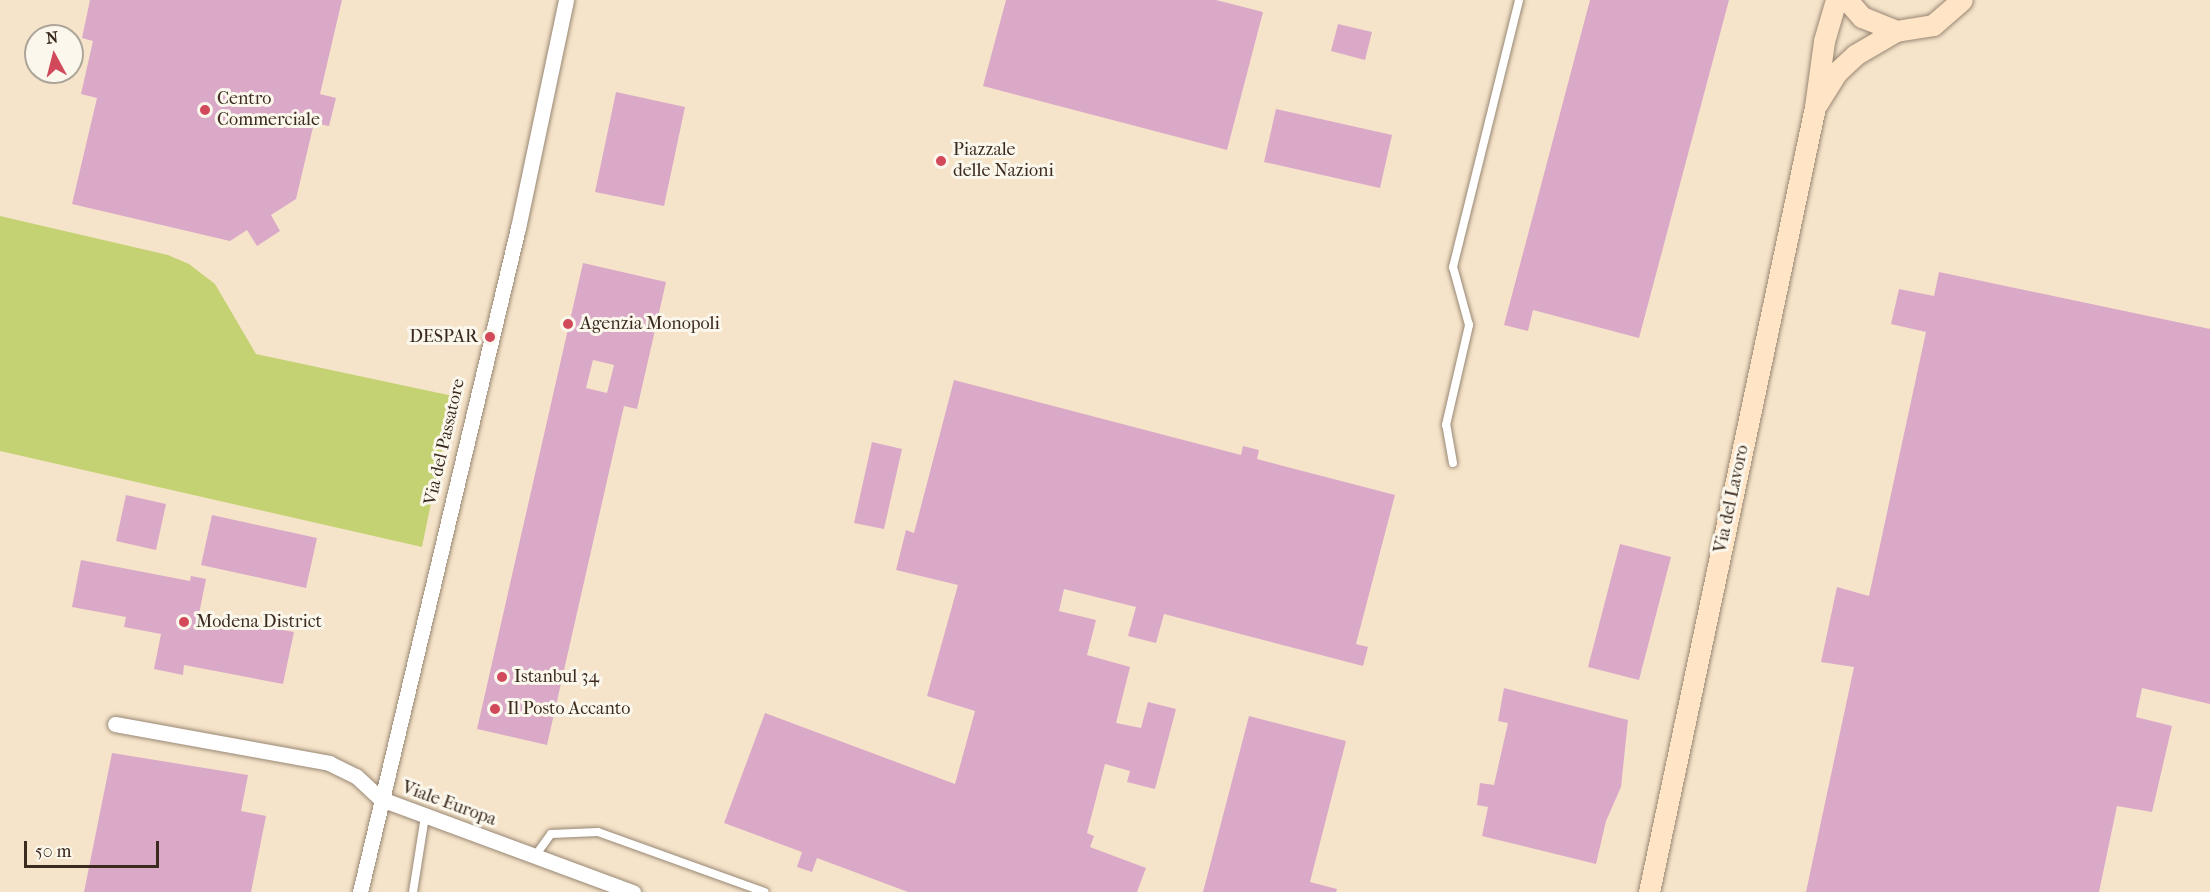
<!DOCTYPE html>
<style>
body{margin:0}
#map{position:relative;width:2210px;height:892px;overflow:hidden;background:#f6e4ca;font-family:"IM FELL French Canon",serif}
div>[style]{position:absolute}
[style*='--x']{left:calc(var(--x)*1px);top:calc(var(--y)*1px);width:calc(var(--w)*1px);rotate:calc(var(--a)*1deg)}
.green>*{inset:0;background:#c5d274}
.building>*{inset:0;background:#daa9c8}
.roads{filter:drop-shadow(0 0 2px #988774) drop-shadow(0 0 2px #988774)}
.service>*{height:8px;margin:-4px;padding:0 4px;transform-origin:4px;border-radius:4px;background:#fff}
.minor>*{height:15px;margin:-7.5px;padding:0 7.5px;transform-origin:7.5px;border-radius:7.5px;background:#fff}
.secondary>*{height:21px;margin:-10.5px;padding:0 10.5px;transform-origin:10.5px;border-radius:10.5px;background:#ffe4c6}
.dots>*{width:16px;height:16px;translate:-50% -50%;box-sizing:border-box;border:3px solid #fbf7ec;border-radius:50%}
span{translate:-50% -50%;white-space:nowrap;text-align:center;line-height:1.15;-webkit-text-stroke:6px #fbf7ec;paint-order:stroke}
.poi-label{font-size:18px;color:#3b2a1e}
.left{translate:0 -50%;text-align:left}
.right{translate:-100% -50%;text-align:right}
.street-label{font-size:18px;color:#3b2a1e}
.north{position:absolute;left:24px;top:24px;width:60px;height:60px;box-sizing:border-box;background:#fbf7ec;border:2px solid #aea59a;border-radius:50%;rotate:353deg;font-size:16px;font-weight:700;line-height:24px;text-align:center;color:#3b2a1e}
.north::after{content:'';display:block;margin:auto;width:21px;height:27px;background:#d1495b;clip-path:polygon(50% 0,100% 100%,50% 72%,0 100%)}
.scale{position:absolute;left:24px;top:841px;width:135px;height:27px;box-sizing:border-box;border:3px solid #3b2a1e;border-top:0;padding-left:8px;font-size:18px;line-height:21px;white-space:nowrap;color:#3b2a1e;-webkit-text-stroke:4px #fbf7ec;paint-order:stroke}
</style>
<div id="map">
<div class="green">
<div style="clip-path:polygon(0 216px,168px 255px,189px 264px,215px 284px,256px 354px,453px 396px,422px 547px,0 451px)"></div>
</div>
<div class="building">
<div style="clip-path:polygon(90px 0,342px 0,320px 94px,336px 98px,329px 126px,314px 123px,296px 199px,271px 215px,280px 231px,257px 246px,247px 230px,230px 241px,72px 204px,97px 98px,81px 94px,93px 41px,82px 38px)"></div>
<div style="clip-path:polygon(1006px 0,1216px 0,1263px 12px,1227px 150px,983px 86px)"></div>
<div style="clip-path:polygon(1590px 0,1729px 0,1639px 338px,1533px 310px,1528px 331px,1504px 325px)"></div>
<div style="clip-path:polygon(1338px 24px,1372px 32px,1365px 60px,1331px 51px)"></div>
<div style="clip-path:polygon(616px 92px,685px 107px,664px 206px,595px 192px)"></div>
<div style="clip-path:polygon(1276px 109px,1392px 135px,1380px 188px,1264px 162px)"></div>
<div style="clip-path:polygon(evenodd,583px 263px,666px 282px,637px 409px,624px 406px,547px 745px,477px 729px,583px 263px,593px 360px,614px 365px,607px 393px,586px 388px,593px 360px)"></div>
<div style="clip-path:polygon(1939px 272px,2210px 329px,2210px 704px,2142px 688px,2136px 717px,2172px 726px,2152px 812px,2117px 806px,2099px 892px,1806px 892px,1854px 667px,1821px 662px,1837px 587px,1869px 596px,1926px 332px,1891px 324px,1899px 289px,1934px 296px)"></div>
<div style="clip-path:polygon(954px 380px,1241px 455px,1243px 446px,1259px 450px,1257px 459px,1395px 495px,1356px 644px,1368px 647px,1363px 666px,1164px 614px,1156px 643px,1128px 636px,1136px 607px,1064px 589px,1059px 611px,1096px 620px,1087px 655px,1130px 667px,1116px 723px,1141px 728px,1148px 702px,1176px 709px,1155px 789px,1127px 782px,1130px 771px,1105px 764px,1087px 833px,1094px 836px,1090px 847px,1146px 868px,1137px 892px,908px 892px,817px 858px,812px 872px,797px 867px,802px 852px,724px 823px,765px 713px,955px 784px,975px 711px,927px 696px,958px 585px,896px 570px,906px 530px,914px 533px)"></div>
<div style="clip-path:polygon(872px 442px,902px 449px,884px 529px,854px 523px)"></div>
<div style="clip-path:polygon(126px 495px,166px 504px,156px 550px,116px 541px)"></div>
<div style="clip-path:polygon(212px 515px,317px 538px,306px 588px,201px 565px)"></div>
<div style="clip-path:polygon(1620px 544px,1671px 557px,1639px 680px,1588px 667px)"></div>
<div style="clip-path:polygon(81px 560px,190px 581px,191px 576px,206px 579px,199px 614px,294px 632px,283px 684px,184px 665px,183px 675px,154px 669px,161px 634px,124px 627px,126px 617px,72px 607px)"></div>
<div style="clip-path:polygon(1504px 688px,1628px 720px,1621px 787px,1606px 821px,1596px 864px,1482px 836px,1488px 807px,1477px 805px,1480px 783px,1494px 785px,1508px 723px,1498px 721px)"></div>
<div style="clip-path:polygon(1249px 716px,1346px 741px,1310px 882px,1337px 889px,1336px 892px,1203px 892px)"></div>
<div style="clip-path:polygon(112px 753px,248px 775px,241px 811px,266px 816px,251px 892px,84px 892px)"></div>
</div>
<div class="roads">
<div class="service">
<div style="--x:1453;--y:463;--w:39;--a:-100"></div>
<div style="--x:1446;--y:425;--w:103;--a:-77"></div>
<div style="--x:1469;--y:325;--w:60;--a:-105.4"></div>
<div style="--x:1453;--y:267;--w:275;--a:-76.1"></div>
<div style="--x:535;--y:856;--w:27;--a:-54"></div>
<div style="--x:551;--y:834;--w:47;--a:-2.4"></div>
<div style="--x:598;--y:832;--w:177;--a:19.8"></div>
<div style="--x:413;--y:892;--w:77;--a:-81"></div>
</div>
<div class="minor">
<div style="--x:115;--y:724;--w:218;--a:10.3"></div>
<div style="--x:329;--y:763;--w:30;--a:26"></div>
<div style="--x:356;--y:776;--w:34;--a:43"></div>
<div style="--x:381;--y:799;--w:269;--a:20.3"></div>
<div style="--x:360;--y:892;--w:683;--a:-76.62"></div>
<div style="--x:518;--y:228;--w:233;--a:-78.1"></div>
</div>
<div class="secondary">
<div style="--x:1847;--y:0;--w:23;--a:49"></div>
<div style="--x:1862;--y:17;--w:37;--a:22"></div>
<div style="--x:1896;--y:31;--w:37;--a:-9"></div>
<div style="--x:1933;--y:25;--w:38;--a:-41"></div>
<div style="--x:1817;--y:104;--w:38;--a:-58"></div>
<div style="--x:1837;--y:72;--w:25;--a:-43"></div>
<div style="--x:1855;--y:55;--w:48;--a:-30.3"></div>
<div style="--x:1649;--y:892;--w:802;--a:-78.06"></div>
<div style="--x:1815;--y:107;--w:67;--a:-82.2"></div>
<div style="--x:1824;--y:41;--w:43;--a:-73.7"></div>
</div>
</div>
<div class="dots">
<div style="left:205px;top:110px;background:#d1495b"></div>
<div style="left:941px;top:161px;background:#d1495b"></div>
<div style="left:568px;top:324px;background:#d1495b"></div>
<div style="left:490px;top:337px;background:#d1495b"></div>
<div style="left:184px;top:622px;background:#d1495b"></div>
<div style="left:502px;top:677px;background:#d1495b"></div>
<div style="left:495px;top:709px;background:#d1495b"></div>
</div>
<div class="poi-label">
<span class="left" style="left:217px;top:110px">Centro<br>Commerciale</span>
<span class="left" style="left:953px;top:161px">Piazzale<br>delle Nazioni</span>
<span class="left" style="left:580px;top:324px">Agenzia Monopoli</span>
<span class="right" style="left:478px;top:337px">DESPAR</span>
<span class="left" style="left:196px;top:622px">Modena District</span>
<span class="left" style="left:514px;top:677px">Istanbul 34</span>
<span class="left" style="left:507px;top:709px">Il Posto Accanto</span>
</div>
<div class="street-label">
<span style="left:445px;top:442px;rotate:-77deg">Via del Passatore</span>
<span style="left:1732px;top:499px;rotate:-78deg">Via del Lavoro</span>
<span style="left:449px;top:804px;rotate:20deg">Viale Europa</span>
</div>
<div class="north">N</div>
<div class="scale">50 m</div>
</div>
